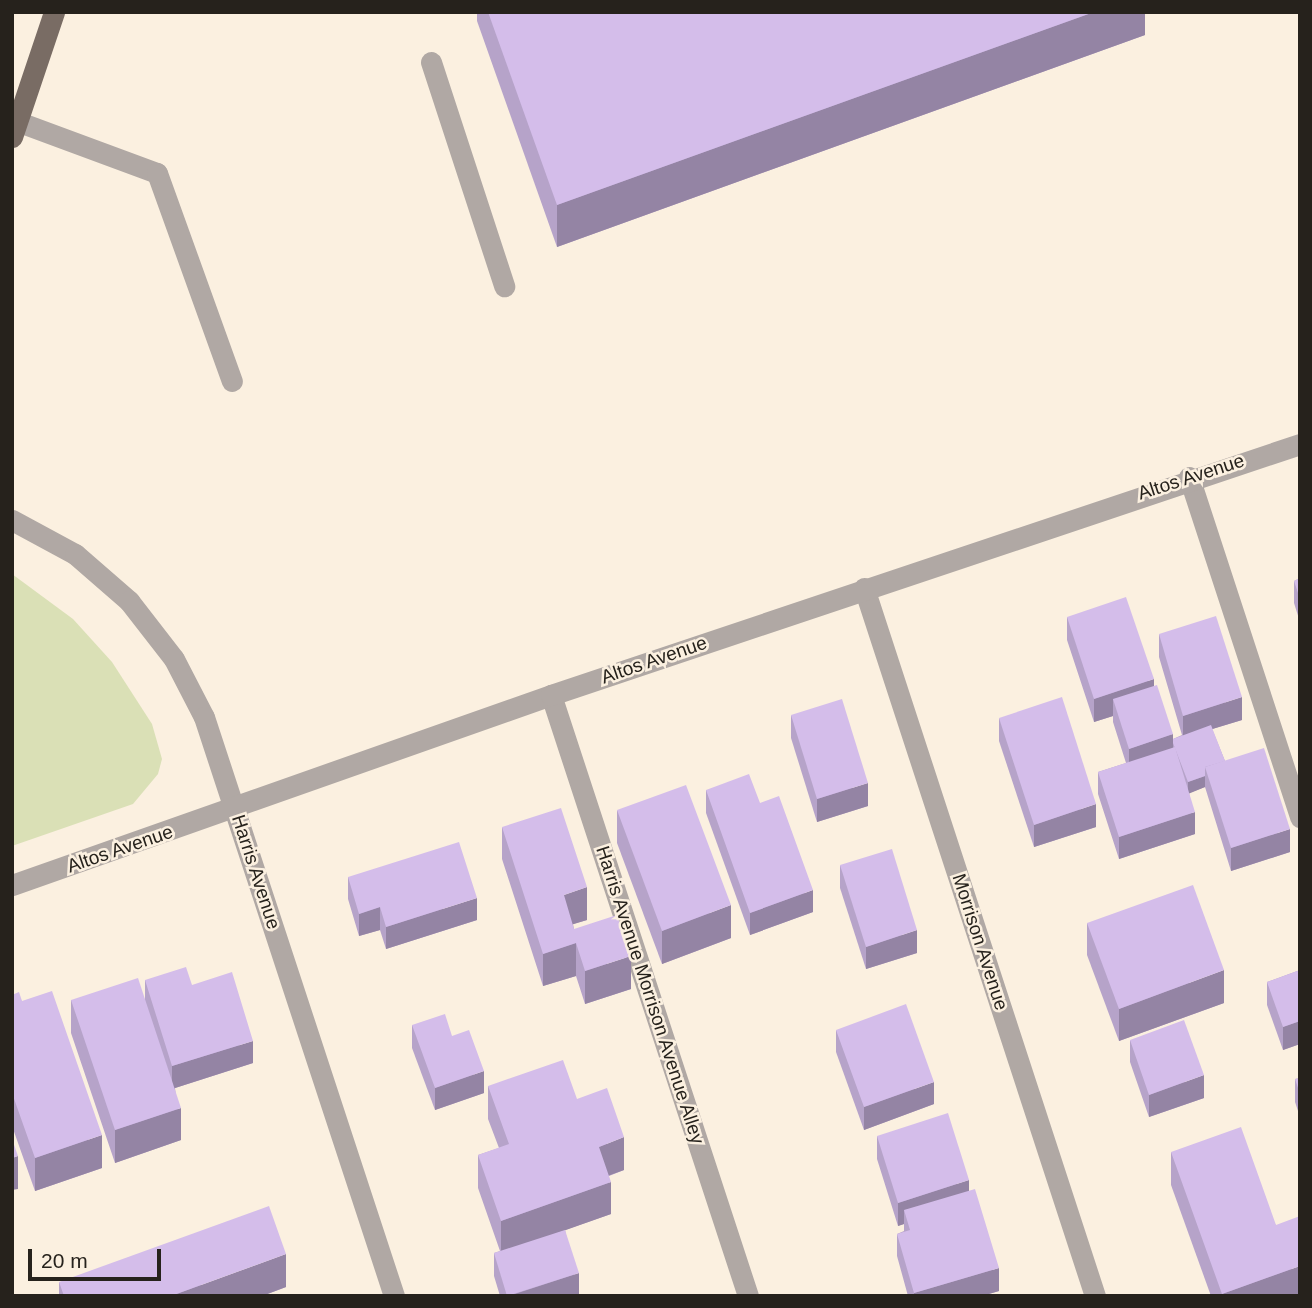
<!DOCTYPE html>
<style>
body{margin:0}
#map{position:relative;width:1312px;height:1308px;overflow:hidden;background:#fbf0e0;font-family:Arial,sans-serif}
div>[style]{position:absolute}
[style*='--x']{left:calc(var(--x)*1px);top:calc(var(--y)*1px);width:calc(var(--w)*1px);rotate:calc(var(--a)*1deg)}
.green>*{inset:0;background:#dae0b6}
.minor>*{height:21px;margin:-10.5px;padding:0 10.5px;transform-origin:10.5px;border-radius:10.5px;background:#b0a8a4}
.major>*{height:21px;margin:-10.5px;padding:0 10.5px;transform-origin:10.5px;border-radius:10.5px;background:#796c64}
.wall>*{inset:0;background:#b6a3c9}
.shaded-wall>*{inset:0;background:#9484a4}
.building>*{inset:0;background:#d4bdea}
span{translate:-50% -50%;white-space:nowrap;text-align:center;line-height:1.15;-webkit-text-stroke:5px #fbf0e0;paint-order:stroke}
.street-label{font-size:19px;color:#26221c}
.frame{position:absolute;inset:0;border:14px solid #26221c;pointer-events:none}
.scale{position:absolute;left:28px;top:1249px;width:133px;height:32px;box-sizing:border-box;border:4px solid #26221c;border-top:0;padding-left:9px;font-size:21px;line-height:24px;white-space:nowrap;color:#26221c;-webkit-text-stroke:5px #fbf0e0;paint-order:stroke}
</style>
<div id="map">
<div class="green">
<div style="clip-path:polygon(12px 574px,73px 619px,112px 662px,152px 724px,162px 759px,158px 774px,133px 804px,12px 846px)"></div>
</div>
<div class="minor">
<div style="--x:431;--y:62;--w:236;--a:71.9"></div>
<div style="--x:19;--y:122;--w:147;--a:20.3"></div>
<div style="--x:157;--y:173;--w:221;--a:70.2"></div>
<div style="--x:1189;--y:477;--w:358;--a:71.9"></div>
<div style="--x:12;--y:520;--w:72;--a:28.4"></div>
<div style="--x:75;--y:554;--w:72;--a:41"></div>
<div style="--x:129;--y:601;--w:73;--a:52.2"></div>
<div style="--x:174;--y:659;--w:65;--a:62.7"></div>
<div style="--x:204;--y:717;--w:609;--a:71.83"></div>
<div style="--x:864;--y:588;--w:745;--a:71.93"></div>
<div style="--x:551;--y:695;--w:632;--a:71.85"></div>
<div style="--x:12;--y:885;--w:572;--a:-19.42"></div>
<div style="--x:551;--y:695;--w:790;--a:-18.53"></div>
</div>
<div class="major">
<div style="--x:12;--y:137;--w:132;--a:-71.4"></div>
</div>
<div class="wall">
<div style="clip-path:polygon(477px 12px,1145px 12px,1145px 35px,557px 247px,477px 21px)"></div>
<div style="clip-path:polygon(1300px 578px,1300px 622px,1294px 603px,1294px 581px)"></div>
<div style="clip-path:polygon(1067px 617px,1154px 686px,1173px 739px,1182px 735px,1159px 657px,1159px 634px,1242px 720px,1212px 729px,1225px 761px,1290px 852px,1231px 871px,1205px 787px,1189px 793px,1195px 834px,1119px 859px,1098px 794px,1098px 772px,1126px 763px,1113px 722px,1113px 716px,1094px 722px,1067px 640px)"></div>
<div style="clip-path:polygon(791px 715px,868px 806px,817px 822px,791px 738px)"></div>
<div style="clip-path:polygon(999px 718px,1096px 827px,1034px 847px,999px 741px)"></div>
<div style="clip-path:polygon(706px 790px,760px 803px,813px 912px,750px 935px,706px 813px)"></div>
<div style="clip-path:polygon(617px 810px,731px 938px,662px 964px,617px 843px)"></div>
<div style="clip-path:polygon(502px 827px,587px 920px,573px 924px,574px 929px,631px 989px,585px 1004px,576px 976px,543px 986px,502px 859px)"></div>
<div style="clip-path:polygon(840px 865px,917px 953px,866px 969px,840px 888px)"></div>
<div style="clip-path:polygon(348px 877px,477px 920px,386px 949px,380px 930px,359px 936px,348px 899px)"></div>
<div style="clip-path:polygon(1087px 923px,1224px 1003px,1119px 1041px,1087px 955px)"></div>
<div style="clip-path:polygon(1300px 970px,1300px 1044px,1283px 1050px,1267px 1005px,1267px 982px)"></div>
<div style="clip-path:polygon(145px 980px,192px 985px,253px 1063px,175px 1088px,181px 1140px,115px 1163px,71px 1033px,71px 1000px,145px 1000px)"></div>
<div style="clip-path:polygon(12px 995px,22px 1001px,102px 1168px,35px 1191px,12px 1126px)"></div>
<div style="clip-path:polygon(412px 1025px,452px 1036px,484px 1093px,435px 1110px,412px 1048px)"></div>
<div style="clip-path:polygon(836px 1030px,934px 1104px,864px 1130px,836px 1052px)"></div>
<div style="clip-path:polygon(1130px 1040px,1204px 1098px,1149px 1117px,1130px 1062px)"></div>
<div style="clip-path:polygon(1300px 1078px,1300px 1117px,1295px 1102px,1295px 1079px)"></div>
<div style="clip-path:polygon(488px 1086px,577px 1099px,624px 1170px,609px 1176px,611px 1214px,565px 1230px,579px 1296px,500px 1296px,494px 1276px,494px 1253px,500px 1251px,478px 1188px,478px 1155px,499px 1148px,488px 1119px)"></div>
<div style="clip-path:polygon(877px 1136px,969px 1191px,999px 1291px,982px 1296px,908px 1296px,897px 1256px,897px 1234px,904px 1231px,904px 1224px,898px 1226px,877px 1159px)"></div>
<div style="clip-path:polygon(1171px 1152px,1276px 1225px,1300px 1296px,1211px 1296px,1171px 1185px)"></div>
<div style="clip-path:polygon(59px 1282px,286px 1287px,262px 1296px,59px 1296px)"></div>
</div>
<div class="shaded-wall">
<div style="clip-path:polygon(1094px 12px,1145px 12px,1145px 35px,557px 247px,557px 205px)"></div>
<div style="clip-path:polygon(1154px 679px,1154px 702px,1113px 699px,1113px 716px,1094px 722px,1094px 699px)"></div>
<div style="clip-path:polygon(1242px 697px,1242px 720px,1183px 738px,1183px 716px)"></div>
<div style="clip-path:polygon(1173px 734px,1173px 757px,1129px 772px,1129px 749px)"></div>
<div style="clip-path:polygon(1205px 776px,1205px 787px,1188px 794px,1188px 782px)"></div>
<div style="clip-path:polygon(868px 783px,868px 806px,817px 822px,817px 799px)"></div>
<div style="clip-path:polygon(1096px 804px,1096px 827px,1034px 847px,1034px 825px)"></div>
<div style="clip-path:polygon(1195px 812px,1195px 834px,1119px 859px,1119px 837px)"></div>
<div style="clip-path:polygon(1290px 829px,1290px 852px,1231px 871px,1231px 848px)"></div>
<div style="clip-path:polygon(587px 887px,587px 920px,564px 927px,564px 895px)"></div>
<div style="clip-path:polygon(813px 890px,813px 912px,750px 935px,750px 913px)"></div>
<div style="clip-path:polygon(477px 898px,477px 920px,386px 949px,386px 927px)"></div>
<div style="clip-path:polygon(731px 905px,731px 938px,662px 964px,662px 931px)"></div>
<div style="clip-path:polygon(380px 907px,380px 930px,359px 936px,359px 914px)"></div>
<div style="clip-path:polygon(917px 930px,917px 953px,866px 969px,866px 947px)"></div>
<div style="clip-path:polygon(576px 943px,576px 976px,543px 986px,543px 954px)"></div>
<div style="clip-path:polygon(631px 956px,631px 989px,585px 1004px,585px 971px)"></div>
<div style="clip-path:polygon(1224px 970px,1224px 1003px,1119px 1041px,1119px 1009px)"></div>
<div style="clip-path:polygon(1300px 1021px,1300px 1044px,1283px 1050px,1283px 1027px)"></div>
<div style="clip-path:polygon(253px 1041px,253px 1063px,172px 1089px,172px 1066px)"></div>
<div style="clip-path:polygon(484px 1071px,484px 1093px,435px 1110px,435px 1088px)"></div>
<div style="clip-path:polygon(1204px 1075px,1204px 1098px,1149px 1117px,1149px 1095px)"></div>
<div style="clip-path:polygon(934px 1082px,934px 1104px,864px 1130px,864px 1107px)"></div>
<div style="clip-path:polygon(181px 1108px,181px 1140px,115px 1163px,115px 1130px)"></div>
<div style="clip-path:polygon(102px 1135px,102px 1168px,35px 1191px,35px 1158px)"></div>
<div style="clip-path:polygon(624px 1137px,624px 1170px,599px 1179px,599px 1147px)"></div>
<div style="clip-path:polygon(18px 1156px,18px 1189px,12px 1190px,12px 1158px)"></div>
<div style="clip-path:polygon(969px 1180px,969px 1203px,904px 1210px,904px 1224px,898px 1226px,898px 1203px)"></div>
<div style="clip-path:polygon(611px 1182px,611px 1214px,501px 1253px,501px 1221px)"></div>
<div style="clip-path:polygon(286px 1254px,286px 1287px,262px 1296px,171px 1296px)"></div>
<div style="clip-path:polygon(1300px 1266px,1300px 1296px,1222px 1296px,1222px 1294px)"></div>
<div style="clip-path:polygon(999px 1268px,999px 1291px,982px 1296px,914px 1296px,914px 1293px)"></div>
<div style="clip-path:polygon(579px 1273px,579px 1296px,509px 1296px)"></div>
</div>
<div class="building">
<div style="clip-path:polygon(488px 12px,1094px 12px,557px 205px)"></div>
<div style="clip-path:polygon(1300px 578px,1300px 599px,1294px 581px)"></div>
<div style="clip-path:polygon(1126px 597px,1154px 679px,1094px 699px,1067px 617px)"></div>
<div style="clip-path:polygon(1216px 616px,1242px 697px,1183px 716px,1159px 634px)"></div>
<div style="clip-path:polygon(1157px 685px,1173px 734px,1129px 749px,1113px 699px)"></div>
<div style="clip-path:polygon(1062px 697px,1096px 804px,1034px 825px,999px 718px)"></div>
<div style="clip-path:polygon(842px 699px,868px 783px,817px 799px,791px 715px)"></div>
<div style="clip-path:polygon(1211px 725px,1225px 761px,1205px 767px,1205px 776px,1188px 782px,1173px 743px,1173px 739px)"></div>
<div style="clip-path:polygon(1175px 747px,1195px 812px,1119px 837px,1098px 772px)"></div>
<div style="clip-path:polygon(1264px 748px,1290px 829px,1231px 848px,1205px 767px)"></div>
<div style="clip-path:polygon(749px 774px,760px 803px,779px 796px,813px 890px,750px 913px,706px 790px)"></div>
<div style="clip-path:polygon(686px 785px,731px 905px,662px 931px,617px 810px)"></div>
<div style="clip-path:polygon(561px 808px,587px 887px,564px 895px,574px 929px,617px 915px,631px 956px,585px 971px,576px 943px,543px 954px,502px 827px)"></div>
<div style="clip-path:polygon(459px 842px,477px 898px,386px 927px,380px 907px,359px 914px,348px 877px)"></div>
<div style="clip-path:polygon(892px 849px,917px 930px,866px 947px,840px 865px)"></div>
<div style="clip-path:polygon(1193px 885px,1224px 970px,1119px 1009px,1087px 923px)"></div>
<div style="clip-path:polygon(186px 967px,192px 985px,232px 972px,253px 1041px,172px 1066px,145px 980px)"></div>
<div style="clip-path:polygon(1300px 970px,1300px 1021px,1283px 1027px,1267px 982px)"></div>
<div style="clip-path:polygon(138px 978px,181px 1108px,115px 1130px,71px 1000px)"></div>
<div style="clip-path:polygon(52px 991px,102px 1135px,35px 1158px,12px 1093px,12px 995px,19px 992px,22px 1001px)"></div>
<div style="clip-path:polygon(906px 1004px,934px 1082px,864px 1107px,836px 1030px)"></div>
<div style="clip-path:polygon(445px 1014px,452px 1036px,469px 1030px,484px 1071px,435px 1088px,412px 1025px)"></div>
<div style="clip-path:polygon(1184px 1020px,1204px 1075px,1149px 1095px,1130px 1040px)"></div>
<div style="clip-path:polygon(563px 1060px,577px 1099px,607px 1088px,624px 1137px,599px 1147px,611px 1182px,501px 1221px,478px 1155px,509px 1144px,488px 1086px)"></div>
<div style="clip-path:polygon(1300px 1078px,1300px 1094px,1295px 1079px)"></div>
<div style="clip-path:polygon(948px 1113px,969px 1180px,898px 1203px,877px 1136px)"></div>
<div style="clip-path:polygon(1241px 1127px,1276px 1225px,1300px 1216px,1300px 1266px,1222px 1294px,1171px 1152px)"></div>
<div style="clip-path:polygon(12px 1139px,18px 1156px,12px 1158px)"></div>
<div style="clip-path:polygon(975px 1189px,999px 1268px,914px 1293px,897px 1234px,910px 1230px,904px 1210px)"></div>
<div style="clip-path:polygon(269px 1206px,286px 1254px,171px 1296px,64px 1296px,59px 1282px)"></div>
<div style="clip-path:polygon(565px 1230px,579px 1273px,507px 1296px,494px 1253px)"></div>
</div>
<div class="street-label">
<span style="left:1191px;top:477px;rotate:-18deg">Altos Avenue</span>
<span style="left:654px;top:660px;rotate:-19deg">Altos Avenue</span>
<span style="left:120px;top:849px;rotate:-19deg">Altos Avenue</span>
<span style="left:256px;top:872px;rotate:72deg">Harris Avenue</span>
<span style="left:980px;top:942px;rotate:72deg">Morrison Avenue</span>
<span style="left:650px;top:995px;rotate:72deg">Harris Avenue Morrison Avenue Alley</span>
</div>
<div class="frame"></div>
<div class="scale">20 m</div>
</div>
